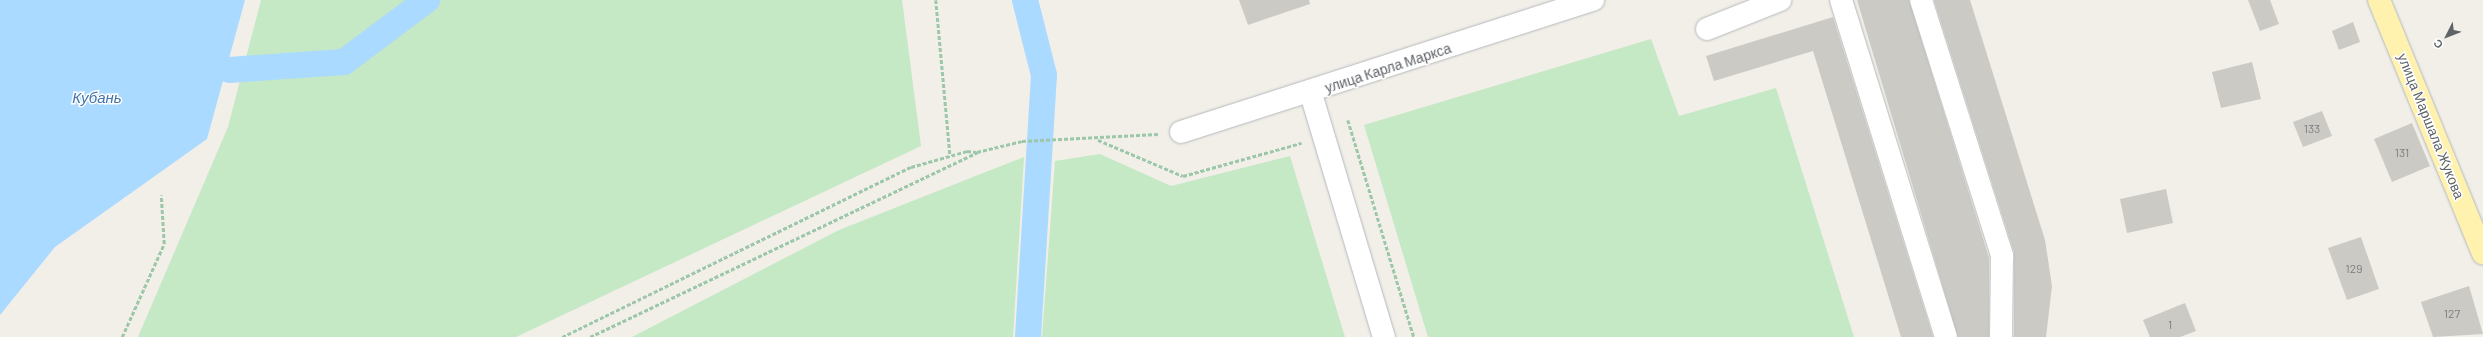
<!DOCTYPE html>
<meta charset="utf-8">
<style>
body{margin:0}
#map{position:relative;width:2483px;height:337px;overflow:hidden;background:#f1efe8;font-family:Barlow,sans-serif}
div>[style]{position:absolute}
[style*='--x']{left:calc(var(--x)*1px);top:calc(var(--y)*1px);width:calc(var(--w)*1px);rotate:calc(var(--a)*1deg)}
.green>*{inset:0;background:#c5e8c5}
.water>*{inset:0;background:#aadaff}
.canal>*{height:26px;margin:-13px;padding:0 13px;transform-origin:13px;border-radius:13px;background:#aadaff}
.building>*{inset:0;background:#cccac5}
.path>*{height:2.5px;margin-top:-1.25px;transform-origin:0;background:repeating-linear-gradient(90deg,#9cc7a9 0 4px,transparent 0 6px)}
.roads{filter:drop-shadow(0 0 1px #b5b8bc) drop-shadow(0 0 1px #b5b8bc)}
.minor>*{height:22px;margin:-11px;padding:0 11px;transform-origin:11px;border-radius:11px;background:#fff}
.major>*{height:22px;margin:-11px;padding:0 11px;transform-origin:11px;border-radius:11px;background:#fff2af}
span{translate:-50% -50%;white-space:nowrap;text-align:center;line-height:1.15;-webkit-text-stroke:3px #fff;paint-order:stroke}
.number-label{font-size:12px;color:#7a7d7f}
.number-label span{-webkit-text-stroke-width:0}
.street-label{font-size:14px;color:#5f6368}
.water-label{font-size:15px;color:#4174aa;font-style:italic}
.north{position:absolute;left:2427px;top:16px;width:40px;height:40px;-webkit-text-stroke:3px #fff;paint-order:stroke;rotate:228deg;font-size:11px;font-weight:700;line-height:16px;text-align:center;color:#5f6368}
.north::after{content:'';display:block;margin:auto;width:14px;height:18px;background:#5f6368;clip-path:polygon(50% 0,100% 100%,50% 72%,0 100%)}
</style>
<div id="map">
<div class="green">
<div style="clip-path:polygon(261px 0,902px 0,921px 146px,516px 337px,138px 337px,228px 127px)"></div>
<div style="clip-path:polygon(1651px 39px,1679px 116px,1776px 88px,1854px 337px,1428px 337px,1364px 125px)"></div>
<div style="clip-path:polygon(1100px 154px,1171px 186px,1290px 156px,1345px 337px,1042px 337px,1055px 161px)"></div>
<div style="clip-path:polygon(1024px 157px,1013px 337px,632px 337px,839px 230px)"></div>
</div>
<div class="water">
<div style="clip-path:polygon(0 0,245px 0,207px 139px,55px 247px,0 315px)"></div>
</div>
<div class="canal">
<div style="--x:1025;--y:0;--w:77;--a:75.8"></div>
<div style="--x:1044;--y:75;--w:262;--a:93.5"></div>
<div style="--x:229;--y:70;--w:115;--a:-4"></div>
<div style="--x:344;--y:62;--w:104;--a:-36.8"></div>
</div>
<div class="building">
<div style="clip-path:polygon(1239px 0,1309px 0,1310px 4px,1248px 25px)"></div>
<div style="clip-path:polygon(1857px 0,1909px 0,1989px 258px,1989px 337px,1958px 337px)"></div>
<div style="clip-path:polygon(1934px 0,1970px 0,2045px 240px,2052px 286px,2046px 337px,2014px 337px,2014px 252px)"></div>
<div style="clip-path:polygon(2248px 0,2270px 0,2279px 24px,2260px 31px)"></div>
<div style="clip-path:polygon(1833px 17px,1933px 337px,1901px 337px,1813px 51px,1714px 81px,1706px 56px)"></div>
<div style="clip-path:polygon(2353px 22px,2360px 42px,2339px 50px,2332px 31px)"></div>
<div style="clip-path:polygon(2252px 62px,2261px 99px,2221px 108px,2212px 72px)"></div>
<div style="clip-path:polygon(2322px 111px,2332px 136px,2303px 147px,2293px 122px)"></div>
<div style="clip-path:polygon(2412px 123px,2430px 166px,2392px 182px,2374px 139px)"></div>
<div style="clip-path:polygon(2166px 189px,2173px 223px,2127px 233px,2120px 199px)"></div>
<div style="clip-path:polygon(2361px 237px,2379px 289px,2347px 300px,2328px 248px)"></div>
<div style="clip-path:polygon(2469px 286px,2483px 334px,2433px 337px,2421px 302px)"></div>
<div style="clip-path:polygon(2185px 303px,2196px 331px,2180px 337px,2150px 337px,2143px 320px)"></div>
</div>
<div class="path">
<div style="--x:936;--y:0;--w:156;--a:84.8"></div>
<div style="--x:1348;--y:120;--w:227;--a:73.1"></div>
<div style="--x:1098;--y:140;--w:92;--a:23"></div>
<div style="--x:1183;--y:176;--w:123;--a:-15.6"></div>
<div style="--x:122;--y:337;--w:102;--a:-65.7"></div>
<div style="--x:164;--y:244;--w:49;--a:-93.5"></div>
<div style="--x:562;--y:337;--w:388;--a:-26"></div>
<div style="--x:911;--y:167;--w:58;--a:-15.9"></div>
<div style="--x:967;--y:151;--w:9;--a:6"></div>
<div style="--x:590;--y:337;--w:429;--a:-25.5"></div>
<div style="--x:977;--y:152;--w:46;--a:-13.7"></div>
<div style="--x:1022;--y:141;--w:136;--a:-2.9"></div>
</div>
<div class="roads">
<div class="minor">
<div style="--x:1841;--y:0;--w:353;--a:72.7"></div>
<div style="--x:1921;--y:0;--w:269;--a:72.4"></div>
<div style="--x:2002;--y:256;--w:81;--a:90.7"></div>
<div style="--x:1707;--y:29;--w:79;--a:-21.7"></div>
<div style="--x:1311;--y:94;--w:254;--a:73.3"></div>
<div style="--x:1181;--y:132;--w:433;--a:-17.8"></div>
</div>
<div class="major">
<div style="--x:2379;--y:0;--w:274;--a:67.7"></div>
</div>
</div>
<div class="number-label">
<span style="left:2312px;top:129px">133</span>
<span style="left:2402px;top:153px">131</span>
<span style="left:2354px;top:269px">129</span>
<span style="left:2452px;top:314px">127</span>
<span style="left:2170px;top:325px">1</span>
</div>
<div class="street-label">
<span style="left:1388px;top:68px;rotate:-18deg">улица Карла Маркса</span>
<span style="left:2431px;top:126px;rotate:68deg">улица Маршала Жукова</span>
</div>
<div class="water-label">
<span style="left:97px;top:98px">Кубань</span>
</div>
<div class="north">С</div>
</div>
